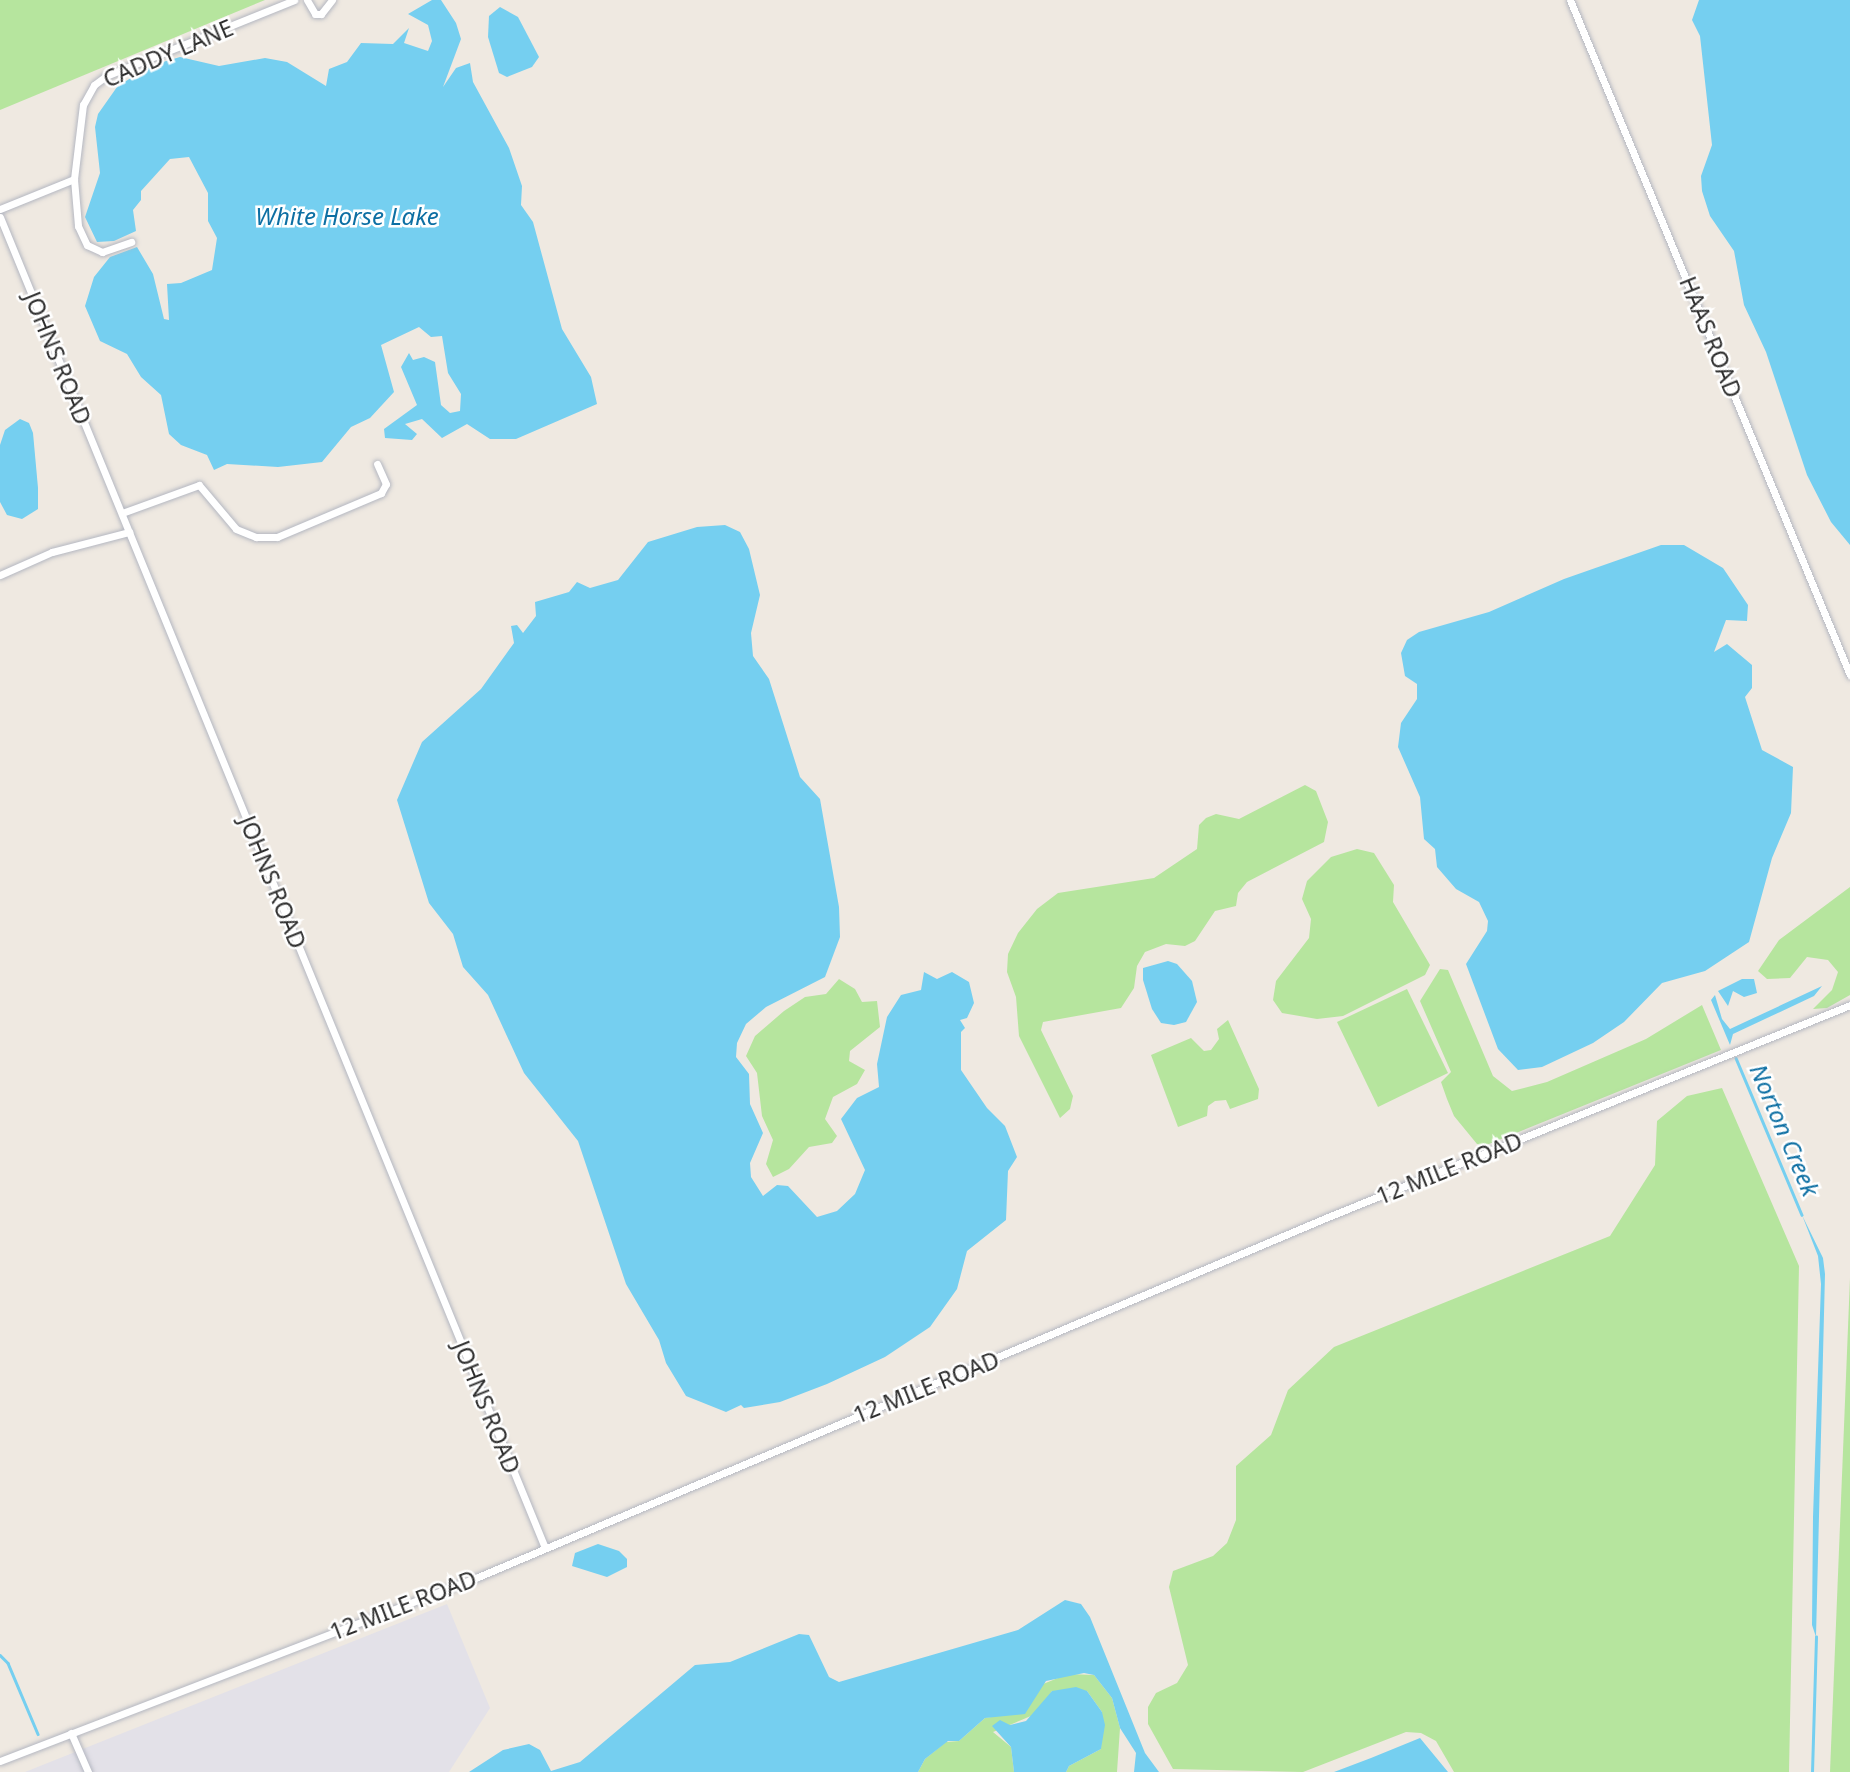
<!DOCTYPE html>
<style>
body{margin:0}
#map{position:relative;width:1850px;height:1772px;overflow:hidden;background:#efe9e1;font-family:"Noto Sans",sans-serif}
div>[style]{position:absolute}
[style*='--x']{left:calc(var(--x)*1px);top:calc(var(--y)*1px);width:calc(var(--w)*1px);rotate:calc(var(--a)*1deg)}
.industrial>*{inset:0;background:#e3e1e8}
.green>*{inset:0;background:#b6e59e}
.water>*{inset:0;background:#75cff0}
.stream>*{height:2.5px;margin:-1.25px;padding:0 1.25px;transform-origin:1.25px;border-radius:1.25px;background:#75cff0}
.roads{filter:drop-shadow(0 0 2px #b4b7c1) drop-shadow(0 0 2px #b4b7c1)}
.minor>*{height:7px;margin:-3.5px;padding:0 3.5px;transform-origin:3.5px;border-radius:3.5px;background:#fff}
span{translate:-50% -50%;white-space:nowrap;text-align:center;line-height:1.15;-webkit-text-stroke:5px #fff;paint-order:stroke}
.street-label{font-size:23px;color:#2e2e2e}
.water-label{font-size:24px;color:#0d6fa3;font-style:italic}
</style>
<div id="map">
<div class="industrial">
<div style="clip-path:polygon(447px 1604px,490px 1708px,449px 1772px,25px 1772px)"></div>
</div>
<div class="green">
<div style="clip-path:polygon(0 0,265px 0,0 110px)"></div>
<div style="clip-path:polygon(1305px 785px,1316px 791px,1328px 822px,1324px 842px,1247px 882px,1238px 893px,1236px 906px,1215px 911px,1195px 941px,1185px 946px,1166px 944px,1145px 952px,1137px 966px,1134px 988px,1121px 1008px,1043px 1022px,1041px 1030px,1073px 1096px,1070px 1109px,1060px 1118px,1019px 1036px,1016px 997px,1007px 972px,1008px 954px,1018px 933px,1037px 909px,1058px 893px,1154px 878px,1197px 849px,1199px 825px,1206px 818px,1216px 814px,1239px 819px)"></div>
<div style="clip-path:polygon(1357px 849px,1374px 853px,1394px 885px,1393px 902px,1430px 965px,1425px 975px,1343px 1016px,1317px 1019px,1282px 1013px,1273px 1000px,1276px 981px,1309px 938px,1311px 919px,1302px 899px,1307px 881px,1331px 857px)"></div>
<div style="clip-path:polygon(1850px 887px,1850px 995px,1827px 1008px,1813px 1009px,1832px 990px,1838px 972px,1828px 960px,1807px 957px,1790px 978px,1767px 979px,1758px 971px,1779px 940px)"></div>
<div style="clip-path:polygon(1440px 969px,1448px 970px,1493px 1076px,1512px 1091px,1547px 1082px,1646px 1039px,1702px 1005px,1721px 1050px,1484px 1146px,1477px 1144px,1454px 1116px,1447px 1099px,1441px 1082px,1451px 1072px,1420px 1001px)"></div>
<div style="clip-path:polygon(839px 979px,855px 989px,862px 1002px,877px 1001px,880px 1027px,850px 1051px,849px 1061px,865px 1070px,857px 1084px,833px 1097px,825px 1119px,837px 1136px,832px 1143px,809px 1147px,789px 1169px,773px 1177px,766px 1164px,773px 1140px,762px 1116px,757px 1073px,746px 1056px,755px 1036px,784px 1011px,805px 997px,826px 994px)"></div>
<div style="clip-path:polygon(1407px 989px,1448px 1073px,1378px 1107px,1337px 1022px)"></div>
<div style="clip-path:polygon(1228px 1020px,1259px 1089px,1258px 1099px,1230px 1109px,1226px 1100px,1215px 1101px,1208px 1106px,1207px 1116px,1178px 1127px,1151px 1055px,1191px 1038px,1204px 1051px,1211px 1050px,1219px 1039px,1217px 1029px)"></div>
<div style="clip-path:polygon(1722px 1088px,1799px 1266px,1789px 1772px,1454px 1772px,1436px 1741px,1421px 1733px,1406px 1732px,1303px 1772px,1173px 1769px,1148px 1724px,1148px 1707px,1156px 1693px,1177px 1683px,1188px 1665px,1169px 1587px,1173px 1571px,1213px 1556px,1227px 1543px,1236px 1520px,1236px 1466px,1271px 1435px,1288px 1390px,1334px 1347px,1610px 1236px,1655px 1165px,1657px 1121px,1687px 1096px)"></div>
<div style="clip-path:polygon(1850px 1278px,1850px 1772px,1830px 1772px)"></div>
<div style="clip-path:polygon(1068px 1674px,1094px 1675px,1112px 1698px,1120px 1728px,1117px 1772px,1066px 1772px,1069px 1766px,1101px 1749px,1102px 1712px,1087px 1691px,1052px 1691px,1038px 1713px,993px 1732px,1011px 1747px,1014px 1772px,918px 1772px,925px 1759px,946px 1742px,959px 1741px,985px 1718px,1021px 1712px,1043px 1684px)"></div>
</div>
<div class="water">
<div style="clip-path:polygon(432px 0,441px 0,456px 23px,461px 39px,443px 87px,456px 68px,470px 63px,473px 82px,509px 148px,522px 186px,521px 205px,533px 222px,562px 329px,591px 377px,597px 404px,516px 439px,490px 439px,467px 424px,442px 438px,422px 419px,405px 424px,417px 434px,412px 440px,385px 438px,384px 429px,417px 405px,401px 367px,409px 353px,413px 360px,424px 357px,435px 362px,441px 405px,450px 413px,460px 411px,461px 394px,448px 373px,442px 336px,431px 337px,419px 327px,381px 345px,394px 392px,370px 418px,351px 427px,322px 462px,278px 467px,227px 464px,214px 470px,207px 455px,181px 445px,169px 434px,161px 395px,141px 377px,127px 354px,100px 341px,85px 306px,94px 277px,110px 257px,137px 247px,153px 274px,164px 319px,169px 320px,167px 284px,181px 283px,212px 270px,217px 238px,208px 221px,208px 193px,189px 157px,170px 159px,141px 191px,141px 200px,133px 210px,136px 231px,114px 241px,97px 242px,85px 217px,100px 173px,95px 127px,98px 114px,117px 87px,149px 66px,180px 57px,219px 66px,265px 58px,287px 62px,326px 86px,329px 69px,347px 62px,361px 43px,393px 44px,409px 28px,404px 43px,428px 51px,432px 41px,428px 25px,408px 14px)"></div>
<div style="clip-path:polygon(1699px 0,1850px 0,1850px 545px,1831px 522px,1807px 475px,1766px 352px,1744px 305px,1734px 251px,1710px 216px,1702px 191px,1701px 176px,1712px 145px,1700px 36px,1692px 20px)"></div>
<div style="clip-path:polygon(500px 7px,518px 17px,539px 57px,532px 67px,507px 77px,499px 73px,488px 37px,489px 16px)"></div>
<div style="clip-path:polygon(20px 419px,29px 423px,33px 433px,38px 488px,38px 509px,22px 519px,7px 515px,0 502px,0 445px,5px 430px)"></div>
<div style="clip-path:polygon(725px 525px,740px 532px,749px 549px,760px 595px,751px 633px,753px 656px,769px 679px,800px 777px,820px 799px,839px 907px,840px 937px,825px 977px,766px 1007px,746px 1024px,737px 1043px,736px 1057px,749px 1074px,750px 1104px,763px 1133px,750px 1163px,751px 1177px,763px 1196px,777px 1185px,788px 1186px,817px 1217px,837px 1211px,855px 1194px,865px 1170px,841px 1119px,857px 1098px,879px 1087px,877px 1064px,887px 1017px,901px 995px,921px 990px,924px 972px,937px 979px,952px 972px,969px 982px,974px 1003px,967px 1018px,960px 1020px,965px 1028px,961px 1032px,961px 1070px,987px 1108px,1005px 1126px,1017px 1157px,1008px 1171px,1006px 1220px,967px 1251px,957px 1289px,930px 1327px,885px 1357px,827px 1384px,780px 1402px,744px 1408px,741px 1405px,726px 1412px,686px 1396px,666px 1363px,659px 1340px,626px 1284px,578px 1141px,524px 1073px,488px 995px,463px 967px,453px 934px,429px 903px,397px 800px,422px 742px,481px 689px,514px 643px,511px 626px,517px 625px,523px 633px,536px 616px,535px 602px,569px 592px,577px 582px,590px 588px,618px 580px,648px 542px,697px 527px)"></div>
<div style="clip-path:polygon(1661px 545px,1684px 545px,1723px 568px,1748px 605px,1747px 621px,1726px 620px,1714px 652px,1727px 644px,1752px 665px,1752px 688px,1745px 697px,1762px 750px,1793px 767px,1791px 813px,1772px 858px,1749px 942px,1705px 971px,1662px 983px,1624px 1022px,1593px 1043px,1542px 1067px,1518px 1070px,1498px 1049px,1466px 964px,1487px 931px,1488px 921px,1479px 902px,1456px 889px,1437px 867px,1435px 849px,1424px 839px,1420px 797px,1398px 747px,1401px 723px,1417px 699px,1417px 684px,1405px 676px,1401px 653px,1407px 640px,1419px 632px,1489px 612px,1564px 579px)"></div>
<div style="clip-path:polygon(1168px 961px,1177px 964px,1192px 981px,1197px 1002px,1186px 1022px,1174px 1025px,1161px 1023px,1152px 1009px,1143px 980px,1143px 968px)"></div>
<div style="clip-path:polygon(1742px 979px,1754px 979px,1757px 993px,1744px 997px,1733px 991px,1728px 1006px,1718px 991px)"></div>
<div style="clip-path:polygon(1822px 986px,1814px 996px,1733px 1034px,1730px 1045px,1711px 1000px,1715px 995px,1722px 1019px,1730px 1029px)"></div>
<div style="clip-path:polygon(1802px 1215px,1823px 1258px,1825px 1274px,1816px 1637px,1812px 1625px,1813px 1517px,1821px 1284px,1818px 1256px)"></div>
<div style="clip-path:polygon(598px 1544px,619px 1551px,627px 1559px,627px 1567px,607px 1577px,572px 1566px,575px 1553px)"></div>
<div style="clip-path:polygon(1065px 1600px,1081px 1604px,1090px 1617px,1145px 1753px,1159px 1772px,1134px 1772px,1136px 1753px,1120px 1728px,1112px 1698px,1094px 1675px,1084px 1673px,1046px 1681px,1025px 1714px,985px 1718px,959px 1741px,948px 1741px,925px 1759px,918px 1772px,469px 1772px,503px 1750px,529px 1744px,540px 1750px,551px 1771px,580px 1762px,695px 1665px,730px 1662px,799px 1634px,809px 1635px,829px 1677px,839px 1682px,1018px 1630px)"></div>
<div style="clip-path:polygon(1076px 1687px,1087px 1691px,1102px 1712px,1105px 1725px,1101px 1749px,1069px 1766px,1066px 1772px,1014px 1772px,1011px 1747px,992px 1726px,1000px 1720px,1010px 1725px,1026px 1721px,1052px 1691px)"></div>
<div style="clip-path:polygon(1420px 1738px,1448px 1772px,1334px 1772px,1371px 1758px)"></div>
</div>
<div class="stream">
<div style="--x:1736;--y:1058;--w:170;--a:67.2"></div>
<div style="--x:0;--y:1655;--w:11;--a:45"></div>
<div style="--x:8;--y:1663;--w:77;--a:67.1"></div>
<div style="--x:1812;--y:1772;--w:135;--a:-88.3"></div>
</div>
<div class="roads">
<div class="minor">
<div style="--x:307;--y:0;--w:16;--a:60"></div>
<div style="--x:315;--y:14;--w:6;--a:0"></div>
<div style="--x:321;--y:14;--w:18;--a:-52"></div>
<div style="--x:1570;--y:0;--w:731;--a:67.47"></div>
<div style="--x:74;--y:179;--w:47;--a:85.1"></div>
<div style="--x:78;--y:226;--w:21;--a:65"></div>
<div style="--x:87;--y:245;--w:17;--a:25"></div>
<div style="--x:102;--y:252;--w:31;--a:-19"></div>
<div style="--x:0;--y:209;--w:80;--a:-22.1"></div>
<div style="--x:74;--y:179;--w:75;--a:-83.1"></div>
<div style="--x:83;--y:105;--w:23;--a:-61"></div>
<div style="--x:94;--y:85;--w:15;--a:-37"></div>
<div style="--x:106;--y:76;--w:203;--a:-22"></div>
<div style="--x:0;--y:217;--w:1438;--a:67.73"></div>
<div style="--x:122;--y:513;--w:82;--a:-20"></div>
<div style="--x:199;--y:485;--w:57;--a:49.9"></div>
<div style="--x:236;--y:529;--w:22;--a:22"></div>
<div style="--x:256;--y:537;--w:21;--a:0"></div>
<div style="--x:277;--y:537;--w:113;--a:-22.9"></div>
<div style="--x:381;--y:493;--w:10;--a:-61"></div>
<div style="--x:386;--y:484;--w:22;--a:-114"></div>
<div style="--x:0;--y:575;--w:57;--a:-23.9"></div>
<div style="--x:52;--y:552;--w:80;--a:-14.6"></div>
<div style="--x:71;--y:1733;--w:43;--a:66.4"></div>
<div style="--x:0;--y:1761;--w:512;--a:-21.05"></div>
<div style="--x:478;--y:1577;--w:918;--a:-22.96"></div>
<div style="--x:1323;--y:1219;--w:569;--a:-22.1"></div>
</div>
</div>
<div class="street-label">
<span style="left:168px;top:53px;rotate:-23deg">CADDY LANE</span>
<span style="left:1711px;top:337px;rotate:68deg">HAAS ROAD</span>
<span style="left:58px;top:358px;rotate:68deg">JOHNS ROAD</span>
<span style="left:273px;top:882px;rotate:68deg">JOHNS ROAD</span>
<span style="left:1449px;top:1168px;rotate:-22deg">12 MILE ROAD</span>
<span style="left:926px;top:1387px;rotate:-22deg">12 MILE ROAD</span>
<span style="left:487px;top:1407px;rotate:68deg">JOHNS ROAD</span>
<span style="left:403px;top:1605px;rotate:-21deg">12 MILE ROAD</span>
</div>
<div class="water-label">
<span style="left:347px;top:216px">White Horse Lake</span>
<span style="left:1785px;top:1130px;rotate:67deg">Norton Creek</span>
</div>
</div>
